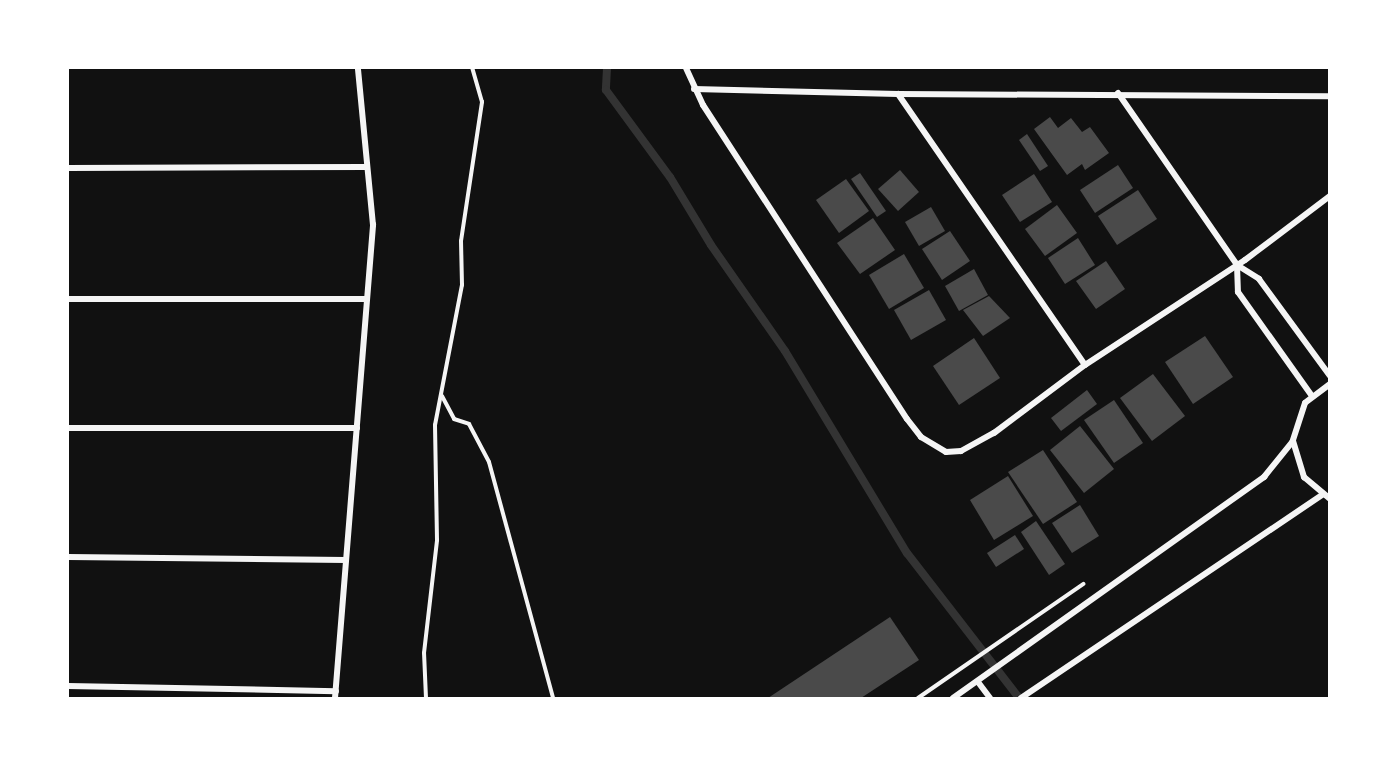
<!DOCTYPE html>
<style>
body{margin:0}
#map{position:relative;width:1397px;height:766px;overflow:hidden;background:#111;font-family:Commissioner,sans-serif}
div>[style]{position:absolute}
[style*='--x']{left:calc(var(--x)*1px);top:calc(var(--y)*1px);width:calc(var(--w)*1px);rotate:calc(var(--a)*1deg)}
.stream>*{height:8px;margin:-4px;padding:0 4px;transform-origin:4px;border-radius:4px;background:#333}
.building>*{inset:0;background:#4a4a4a}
.path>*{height:4px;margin:-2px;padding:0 2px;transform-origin:2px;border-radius:2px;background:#f5f5f5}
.minor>*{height:6px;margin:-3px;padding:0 3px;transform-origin:3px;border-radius:3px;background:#f5f5f5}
span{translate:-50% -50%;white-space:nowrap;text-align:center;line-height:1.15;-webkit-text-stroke:6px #fff;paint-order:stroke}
.frame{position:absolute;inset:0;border:69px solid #fff;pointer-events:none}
</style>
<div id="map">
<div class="stream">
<div style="--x:607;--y:68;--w:22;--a:93"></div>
<div style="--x:606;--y:90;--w:108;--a:53.7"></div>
<div style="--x:670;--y:177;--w:79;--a:58.9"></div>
<div style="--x:711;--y:245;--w:129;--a:55.1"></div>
<div style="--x:785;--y:351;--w:236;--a:58.9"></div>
<div style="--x:907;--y:553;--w:183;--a:52.3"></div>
</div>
<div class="building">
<div style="clip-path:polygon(1050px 117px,1058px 128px,1071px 118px,1082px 132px,1090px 127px,1109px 153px,1085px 170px,1082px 164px,1067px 175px,1034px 129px)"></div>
<div style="clip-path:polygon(1027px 134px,1048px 166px,1040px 171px,1019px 140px)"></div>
<div style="clip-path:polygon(1118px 165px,1133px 188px,1095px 213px,1080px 190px)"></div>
<div style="clip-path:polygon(900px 170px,919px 192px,898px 211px,878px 189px)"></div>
<div style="clip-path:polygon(860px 173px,886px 211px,877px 217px,851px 179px)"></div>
<div style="clip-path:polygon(1034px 174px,1052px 202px,1020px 222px,1002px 195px)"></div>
<div style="clip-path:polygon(846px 179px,869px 211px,839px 233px,816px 200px)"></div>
<div style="clip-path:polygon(1138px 190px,1157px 219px,1117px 245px,1098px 216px)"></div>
<div style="clip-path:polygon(1057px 205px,1077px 233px,1045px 256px,1025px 229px)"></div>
<div style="clip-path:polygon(931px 207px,945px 231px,919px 246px,905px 222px)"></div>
<div style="clip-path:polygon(873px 218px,895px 250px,860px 274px,837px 243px)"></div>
<div style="clip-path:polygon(950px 231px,970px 261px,942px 280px,922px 249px)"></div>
<div style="clip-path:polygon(1078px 238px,1095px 265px,1065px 284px,1048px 258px)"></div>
<div style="clip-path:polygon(904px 254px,924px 288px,889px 309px,869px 275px)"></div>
<div style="clip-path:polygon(1106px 261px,1125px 289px,1096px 309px,1076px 281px)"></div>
<div style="clip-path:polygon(974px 269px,988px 295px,959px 311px,945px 286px)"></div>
<div style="clip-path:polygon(929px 290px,946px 320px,911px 340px,894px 310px)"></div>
<div style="clip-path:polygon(989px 296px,1010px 318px,983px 336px,963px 310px)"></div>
<div style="clip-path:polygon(1205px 336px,1233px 377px,1193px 404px,1165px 362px)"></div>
<div style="clip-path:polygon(974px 338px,1000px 378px,959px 405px,933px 366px)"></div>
<div style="clip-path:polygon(1153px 374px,1185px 416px,1152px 441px,1120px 398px)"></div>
<div style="clip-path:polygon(1087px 390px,1097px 404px,1061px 431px,1051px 418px)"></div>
<div style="clip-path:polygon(1114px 400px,1143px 443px,1114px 463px,1084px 420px)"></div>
<div style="clip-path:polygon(1080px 426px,1114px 469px,1084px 493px,1050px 450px)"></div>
<div style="clip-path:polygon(1043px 450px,1077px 502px,1043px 524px,1008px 472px)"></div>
<div style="clip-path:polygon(1008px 476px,1033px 516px,994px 540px,970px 500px)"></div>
<div style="clip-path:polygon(1080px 505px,1099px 536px,1072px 553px,1052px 523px)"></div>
<div style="clip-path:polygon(1036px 521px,1065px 564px,1049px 575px,1021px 532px)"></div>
<div style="clip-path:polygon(1015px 535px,1024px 549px,996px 567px,987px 553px)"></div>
<div style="clip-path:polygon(890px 617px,919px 660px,861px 698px,768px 698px)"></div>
</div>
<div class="path">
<div style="--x:442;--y:396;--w:26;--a:62"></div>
<div style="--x:454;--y:419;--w:16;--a:18"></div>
<div style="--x:469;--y:424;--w:43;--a:62.2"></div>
<div style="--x:489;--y:462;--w:245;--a:74.8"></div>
<div style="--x:426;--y:698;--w:45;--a:-92.5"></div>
<div style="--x:424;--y:653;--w:114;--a:-83.4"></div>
<div style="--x:437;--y:540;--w:115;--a:-91"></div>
<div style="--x:435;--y:425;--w:143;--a:-79.1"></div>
<div style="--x:462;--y:285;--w:44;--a:-91.3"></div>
<div style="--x:461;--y:241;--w:141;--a:-81.4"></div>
<div style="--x:482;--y:102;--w:35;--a:-106"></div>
<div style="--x:918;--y:698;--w:201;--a:-34.6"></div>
</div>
<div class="minor">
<div style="--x:686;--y:68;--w:41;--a:65.3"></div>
<div style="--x:703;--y:105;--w:374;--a:57"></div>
<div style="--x:907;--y:419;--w:23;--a:52"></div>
<div style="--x:921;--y:437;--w:29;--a:31"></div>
<div style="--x:946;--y:452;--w:15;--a:-4"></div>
<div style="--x:961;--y:451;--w:38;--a:-29"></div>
<div style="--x:994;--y:433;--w:114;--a:-36.8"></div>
<div style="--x:1085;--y:365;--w:191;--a:-33.3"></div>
<div style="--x:1245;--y:260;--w:106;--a:-37"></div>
<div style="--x:694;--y:89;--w:204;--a:1.4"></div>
<div style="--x:898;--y:94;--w:432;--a:0.3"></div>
<div style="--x:1118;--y:93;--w:209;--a:55.3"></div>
<div style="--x:1237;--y:265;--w:26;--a:32"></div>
<div style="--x:1259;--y:279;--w:120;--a:53.8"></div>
<div style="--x:898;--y:94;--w:329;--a:55.4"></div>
<div style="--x:68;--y:168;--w:299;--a:-0.2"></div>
<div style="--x:1237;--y:265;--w:27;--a:88"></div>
<div style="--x:1238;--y:292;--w:128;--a:54.6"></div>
<div style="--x:68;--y:299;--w:298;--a:0"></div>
<div style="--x:1330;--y:384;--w:31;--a:143"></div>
<div style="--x:1305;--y:403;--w:40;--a:108"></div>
<div style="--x:1293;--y:441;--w:38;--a:73"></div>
<div style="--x:1304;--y:477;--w:34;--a:40"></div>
<div style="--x:68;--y:428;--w:289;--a:0"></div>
<div style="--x:68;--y:557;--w:278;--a:0.6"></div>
<div style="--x:978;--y:682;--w:20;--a:53"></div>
<div style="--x:68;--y:686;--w:268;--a:1.1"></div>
<div style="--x:335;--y:698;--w:475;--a:-85.4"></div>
<div style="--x:373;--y:225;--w:158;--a:-95.5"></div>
<div style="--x:953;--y:698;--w:382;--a:-35.4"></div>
<div style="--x:1264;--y:477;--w:46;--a:-51.1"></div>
<div style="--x:1021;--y:698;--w:363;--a:-34"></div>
</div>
<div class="frame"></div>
</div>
